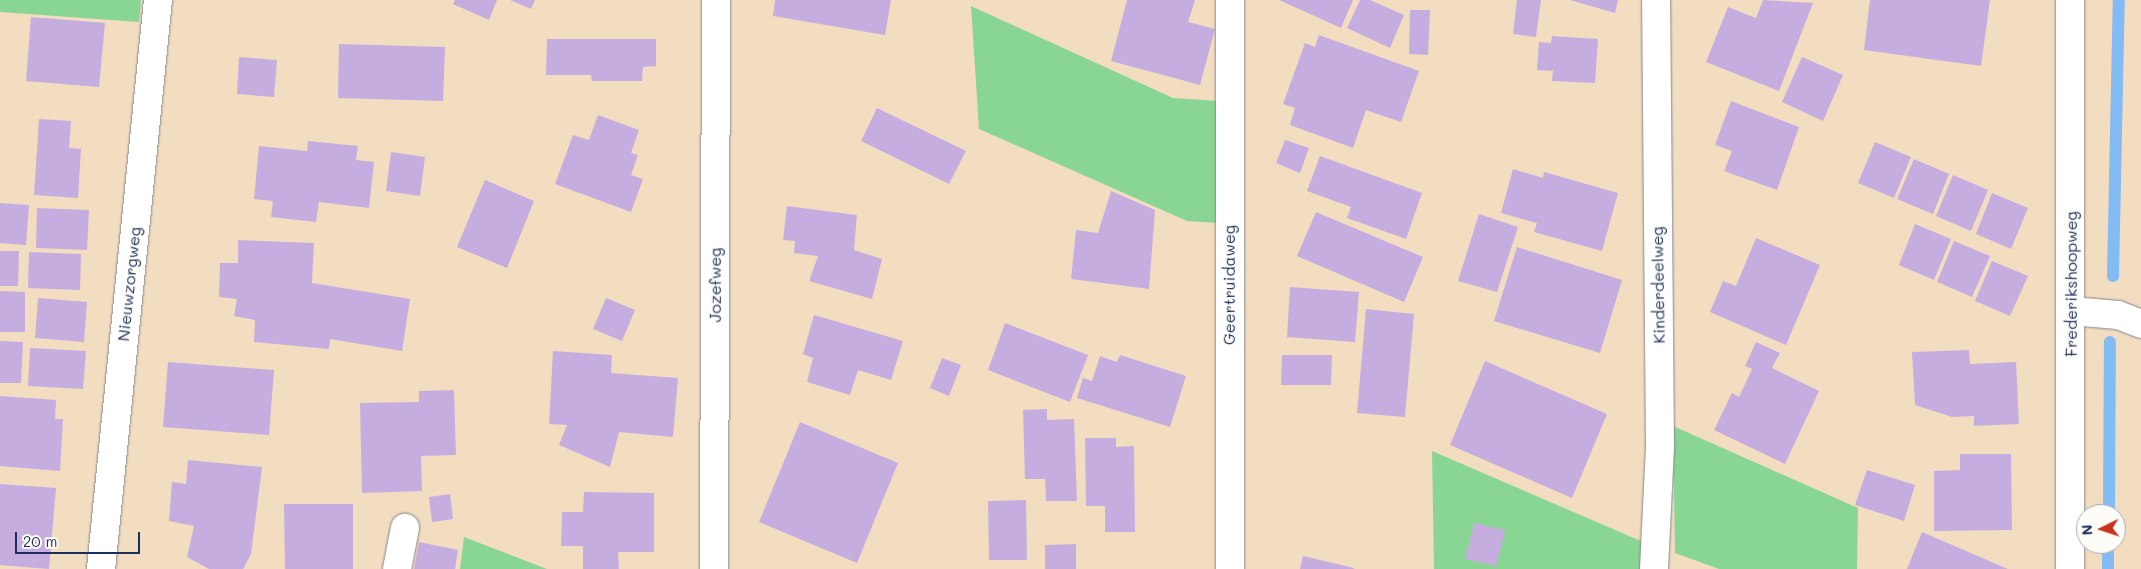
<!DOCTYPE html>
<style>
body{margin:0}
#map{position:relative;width:2141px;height:569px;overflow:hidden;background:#f3ddc0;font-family:Mali,sans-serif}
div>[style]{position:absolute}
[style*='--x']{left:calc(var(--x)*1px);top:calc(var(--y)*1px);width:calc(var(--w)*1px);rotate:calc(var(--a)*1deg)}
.green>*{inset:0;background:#89d694}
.stream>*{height:12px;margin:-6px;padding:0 6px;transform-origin:6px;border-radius:6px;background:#83bbf4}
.building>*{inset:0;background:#c6ade0}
.roads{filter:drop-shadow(0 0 1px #87868f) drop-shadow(0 0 1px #87868f)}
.street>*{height:28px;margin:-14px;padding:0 14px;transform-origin:14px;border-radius:14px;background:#fff}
span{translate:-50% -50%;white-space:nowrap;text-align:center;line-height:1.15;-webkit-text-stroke:4.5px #fdfcf7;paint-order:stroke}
.street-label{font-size:16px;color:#1b2f5e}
.north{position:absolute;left:2076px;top:504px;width:50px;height:50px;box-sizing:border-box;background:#fdfcf7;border:1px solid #a3aaba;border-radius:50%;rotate:266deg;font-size:14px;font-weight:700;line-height:20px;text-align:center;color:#1b2f5e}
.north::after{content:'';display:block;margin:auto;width:18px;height:22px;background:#c8321e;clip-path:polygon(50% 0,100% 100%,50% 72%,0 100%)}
.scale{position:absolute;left:15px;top:532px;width:125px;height:22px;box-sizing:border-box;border:2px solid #1b2f5e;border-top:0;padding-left:6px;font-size:15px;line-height:18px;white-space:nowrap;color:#1b2f5e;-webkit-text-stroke:4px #fdfcf7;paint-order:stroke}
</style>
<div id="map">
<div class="green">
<div style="clip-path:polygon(0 0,141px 0,139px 22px,0 12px)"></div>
<div style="clip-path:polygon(971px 6px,1173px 98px,1219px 101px,1217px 223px,1187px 221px,979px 129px)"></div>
<div style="clip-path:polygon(1673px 426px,1858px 508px,1857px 569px,1719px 569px,1675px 553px)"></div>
<div style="clip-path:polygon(1432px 451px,1643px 542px,1642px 569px,1434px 569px)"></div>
<div style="clip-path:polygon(464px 537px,547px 569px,460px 569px)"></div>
</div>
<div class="stream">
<div style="--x:2113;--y:276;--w:276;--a:-88.8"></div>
<div style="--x:2109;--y:514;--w:172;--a:-89.7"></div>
<div style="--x:2108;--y:569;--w:25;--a:-90"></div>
</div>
<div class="building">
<div style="clip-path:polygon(455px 0,497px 0,489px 20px,453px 4px)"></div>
<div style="clip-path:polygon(510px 0,535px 0,531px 9px)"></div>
<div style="clip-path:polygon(775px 0,891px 0,885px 35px,773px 16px)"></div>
<div style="clip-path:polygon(1127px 0,1195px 0,1188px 22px,1215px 29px,1200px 85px,1111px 61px)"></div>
<div style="clip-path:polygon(1279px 0,1353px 0,1341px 28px)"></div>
<div style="clip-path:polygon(1360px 0,1370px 0,1404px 15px,1390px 48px,1347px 28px)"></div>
<div style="clip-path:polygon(1517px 0,1541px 0,1536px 37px,1513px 34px)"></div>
<div style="clip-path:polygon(1570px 0,1618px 0,1615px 13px)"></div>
<div style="clip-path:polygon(1763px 0,1813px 3px,1779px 91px,1706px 62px,1728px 7px,1756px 18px)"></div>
<div style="clip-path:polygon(1870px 0,1990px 0,1981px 66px,1864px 50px)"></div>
<div style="clip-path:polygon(1410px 10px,1430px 10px,1428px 55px,1409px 54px)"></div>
<div style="clip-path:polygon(31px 17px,105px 23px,99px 87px,26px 81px)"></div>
<div style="clip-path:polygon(1319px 35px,1419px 71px,1401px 122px,1366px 110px,1353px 148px,1290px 125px,1295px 108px,1283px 104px,1305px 43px,1315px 47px)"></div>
<div style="clip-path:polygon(1552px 36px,1598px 39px,1595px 83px,1552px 81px,1553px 71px,1537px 70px,1539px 42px,1551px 43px)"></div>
<div style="clip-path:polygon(547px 39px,656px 39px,656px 66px,643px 67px,642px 81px,592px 81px,591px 75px,546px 75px)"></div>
<div style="clip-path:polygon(339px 44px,445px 47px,443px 101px,338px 98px)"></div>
<div style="clip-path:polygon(239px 57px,277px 60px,274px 97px,237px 94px)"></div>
<div style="clip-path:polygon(1802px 57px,1843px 75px,1823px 121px,1782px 102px)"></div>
<div style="clip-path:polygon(1731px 101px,1799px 127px,1777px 190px,1724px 171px,1732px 151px,1715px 145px)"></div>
<div style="clip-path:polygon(877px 108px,966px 151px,949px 184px,861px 141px)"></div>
<div style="clip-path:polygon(598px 115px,639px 130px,631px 153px,638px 155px,631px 175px,643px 179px,631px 212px,555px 184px,573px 135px,589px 140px)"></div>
<div style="clip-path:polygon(39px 119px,71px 121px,69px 148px,81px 149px,78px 198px,34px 195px)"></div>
<div style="clip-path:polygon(1285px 140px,1309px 148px,1300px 173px,1276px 163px)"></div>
<div style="clip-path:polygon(308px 141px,358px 146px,356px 160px,374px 162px,369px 208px,319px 202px,316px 222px,271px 217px,273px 201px,254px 199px,259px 146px,307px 151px)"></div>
<div style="clip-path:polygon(1875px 142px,1911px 157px,1894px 198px,1858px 183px)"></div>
<div style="clip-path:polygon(391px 152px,425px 157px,420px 196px,386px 191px)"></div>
<div style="clip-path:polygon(1320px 156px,1422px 193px,1406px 239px,1347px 218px,1351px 207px,1307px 191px)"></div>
<div style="clip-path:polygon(1914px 159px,1949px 174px,1933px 214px,1897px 199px)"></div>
<div style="clip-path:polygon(1513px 169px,1543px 178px,1544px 172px,1618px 193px,1602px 251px,1534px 232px,1537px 223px,1501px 213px)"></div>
<div style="clip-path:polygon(1953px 175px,1988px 190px,1971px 231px,1936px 216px)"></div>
<div style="clip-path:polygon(485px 180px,534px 201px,507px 268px,457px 247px)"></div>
<div style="clip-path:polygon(1111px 191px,1155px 210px,1149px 289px,1071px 279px,1076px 230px,1098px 233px)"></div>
<div style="clip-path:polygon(1992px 193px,2028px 208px,2011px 249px,1976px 234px)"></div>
<div style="clip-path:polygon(0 203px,29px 205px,26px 245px,0 243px)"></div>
<div style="clip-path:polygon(787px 206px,857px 215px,854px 250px,882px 259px,872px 299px,809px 281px,818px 256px,794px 253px,795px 241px,783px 240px)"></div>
<div style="clip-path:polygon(37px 208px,89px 210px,87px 250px,36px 248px)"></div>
<div style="clip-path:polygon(1316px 212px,1423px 257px,1404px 302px,1297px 256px)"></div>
<div style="clip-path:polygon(1479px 214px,1518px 227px,1497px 292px,1458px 281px)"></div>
<div style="clip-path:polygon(1915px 224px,1951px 239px,1934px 280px,1899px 265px)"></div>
<div style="clip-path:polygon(1756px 238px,1820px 265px,1786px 345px,1710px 312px,1723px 281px,1736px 286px)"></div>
<div style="clip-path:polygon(238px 240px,314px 243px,312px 283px,410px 299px,402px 351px,330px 339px,329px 349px,254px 342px,255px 320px,234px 316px,237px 299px,219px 297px,220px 263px,238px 263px)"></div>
<div style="clip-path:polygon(1954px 241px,1990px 256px,1972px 297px,1937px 282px)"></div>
<div style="clip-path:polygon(1517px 247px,1622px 280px,1600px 353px,1494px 321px)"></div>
<div style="clip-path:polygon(0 251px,19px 251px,18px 286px,0 286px)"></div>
<div style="clip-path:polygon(29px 252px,81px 254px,80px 290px,28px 288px)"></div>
<div style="clip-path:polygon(1992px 261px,2028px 276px,2010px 316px,1975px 301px)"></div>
<div style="clip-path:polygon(1290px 287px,1359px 292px,1355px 342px,1287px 337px)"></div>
<div style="clip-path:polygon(0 291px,25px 292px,25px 332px,0 332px)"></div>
<div style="clip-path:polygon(38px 298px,87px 302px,84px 342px,35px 338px)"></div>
<div style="clip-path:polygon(606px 298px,635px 310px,622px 341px,593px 329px)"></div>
<div style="clip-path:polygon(1366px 309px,1414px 314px,1405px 417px,1357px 413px)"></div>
<div style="clip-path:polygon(814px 315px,903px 341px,891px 380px,858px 370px,850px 395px,807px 382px,813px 358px,803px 354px)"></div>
<div style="clip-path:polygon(1005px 323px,1088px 355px,1070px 402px,988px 370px)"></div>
<div style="clip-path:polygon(0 341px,23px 342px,21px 383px,0 383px)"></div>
<div style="clip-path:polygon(1756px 342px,1780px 353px,1772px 368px,1819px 391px,1785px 464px,1714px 430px,1732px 393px,1739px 397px,1752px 369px,1745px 366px)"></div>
<div style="clip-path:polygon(30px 348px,86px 351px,83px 389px,28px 386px)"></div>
<div style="clip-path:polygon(1969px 350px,1970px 364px,2016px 362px,2019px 424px,1974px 426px,1974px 416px,1952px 417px,1915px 405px,1912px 352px)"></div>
<div style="clip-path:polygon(553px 351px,612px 355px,611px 373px,678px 378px,673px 437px,619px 432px,610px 467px,559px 445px,567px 425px,549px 424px)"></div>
<div style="clip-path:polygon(1120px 355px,1186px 376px,1170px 427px,1077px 398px,1083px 378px,1092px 381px,1100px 356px,1117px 362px)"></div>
<div style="clip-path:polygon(1282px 355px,1332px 355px,1331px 385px,1281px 385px)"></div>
<div style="clip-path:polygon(942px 358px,961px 365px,949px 396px,930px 388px)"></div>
<div style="clip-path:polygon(1485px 361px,1607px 414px,1572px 498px,1450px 445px)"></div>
<div style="clip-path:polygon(168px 362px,274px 370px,269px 435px,163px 427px)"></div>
<div style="clip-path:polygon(454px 390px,456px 455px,421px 456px,422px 491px,362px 493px,360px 403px,419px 402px,419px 391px)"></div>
<div style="clip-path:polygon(0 396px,56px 400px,55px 419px,63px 419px,60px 471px,0 466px)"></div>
<div style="clip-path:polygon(1047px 409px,1047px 420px,1074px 419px,1077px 501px,1046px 501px,1045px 479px,1025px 479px,1023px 410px)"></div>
<div style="clip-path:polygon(800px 422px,898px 463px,857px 563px,759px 522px)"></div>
<div style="clip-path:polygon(1085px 438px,1116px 438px,1116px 447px,1134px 446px,1135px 532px,1105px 532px,1105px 506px,1086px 506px)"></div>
<div style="clip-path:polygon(1960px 454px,2011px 454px,2012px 530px,1934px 531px,1934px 471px,1960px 470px)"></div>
<div style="clip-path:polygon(188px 460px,262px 467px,251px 554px,243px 569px,209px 569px,187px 557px,194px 526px,169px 521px,172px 482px,186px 484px)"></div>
<div style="clip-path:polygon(1867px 470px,1915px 485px,1904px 521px,1855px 505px)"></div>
<div style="clip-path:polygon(0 484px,56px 488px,49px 569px,0 565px)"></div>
<div style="clip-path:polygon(584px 492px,654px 493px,654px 552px,618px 552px,619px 569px,583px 569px,583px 546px,561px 546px,562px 512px,583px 512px)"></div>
<div style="clip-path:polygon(450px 494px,453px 519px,432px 522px,429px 497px)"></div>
<div style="clip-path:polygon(1026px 500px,1027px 560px,989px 560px,988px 501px)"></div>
<div style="clip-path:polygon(284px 504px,353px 504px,353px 569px,285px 569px)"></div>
<div style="clip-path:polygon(1474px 523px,1505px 530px,1496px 566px,1465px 559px)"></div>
<div style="clip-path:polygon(1922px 532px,2008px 569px,1907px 569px)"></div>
<div style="clip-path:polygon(419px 542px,458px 550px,455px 569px,414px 569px)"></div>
<div style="clip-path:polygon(1076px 544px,1076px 569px,1045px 569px,1045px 545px)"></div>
<div style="clip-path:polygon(1303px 556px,1354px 568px,1354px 569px,1300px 569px)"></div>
</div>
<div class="roads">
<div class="street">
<div style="--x:2070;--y:0;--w:569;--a:90"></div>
<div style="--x:2071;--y:311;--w:47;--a:4.9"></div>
<div style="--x:2118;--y:315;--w:25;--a:21"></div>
<div style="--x:101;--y:569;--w:572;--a:-84.28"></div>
<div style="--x:397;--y:569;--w:42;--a:-79"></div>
<div style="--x:714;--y:569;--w:569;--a:-89.8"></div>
<div style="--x:1230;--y:569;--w:569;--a:-90"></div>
<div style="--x:1654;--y:569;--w:121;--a:-87.2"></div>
<div style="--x:1660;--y:448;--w:448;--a:-90.5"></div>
</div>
</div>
<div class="street-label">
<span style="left:129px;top:284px;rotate:-84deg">Nieuwzorgweg</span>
<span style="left:2071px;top:284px;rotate:-90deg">Frederikshoopweg</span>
<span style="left:715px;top:285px;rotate:-90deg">Jozefweg</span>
<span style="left:1229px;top:285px;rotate:-90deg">Geertruidaweg</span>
<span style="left:1658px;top:285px;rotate:-91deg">Kinderdeelweg</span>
</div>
<div class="north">N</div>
<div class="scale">20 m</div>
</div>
